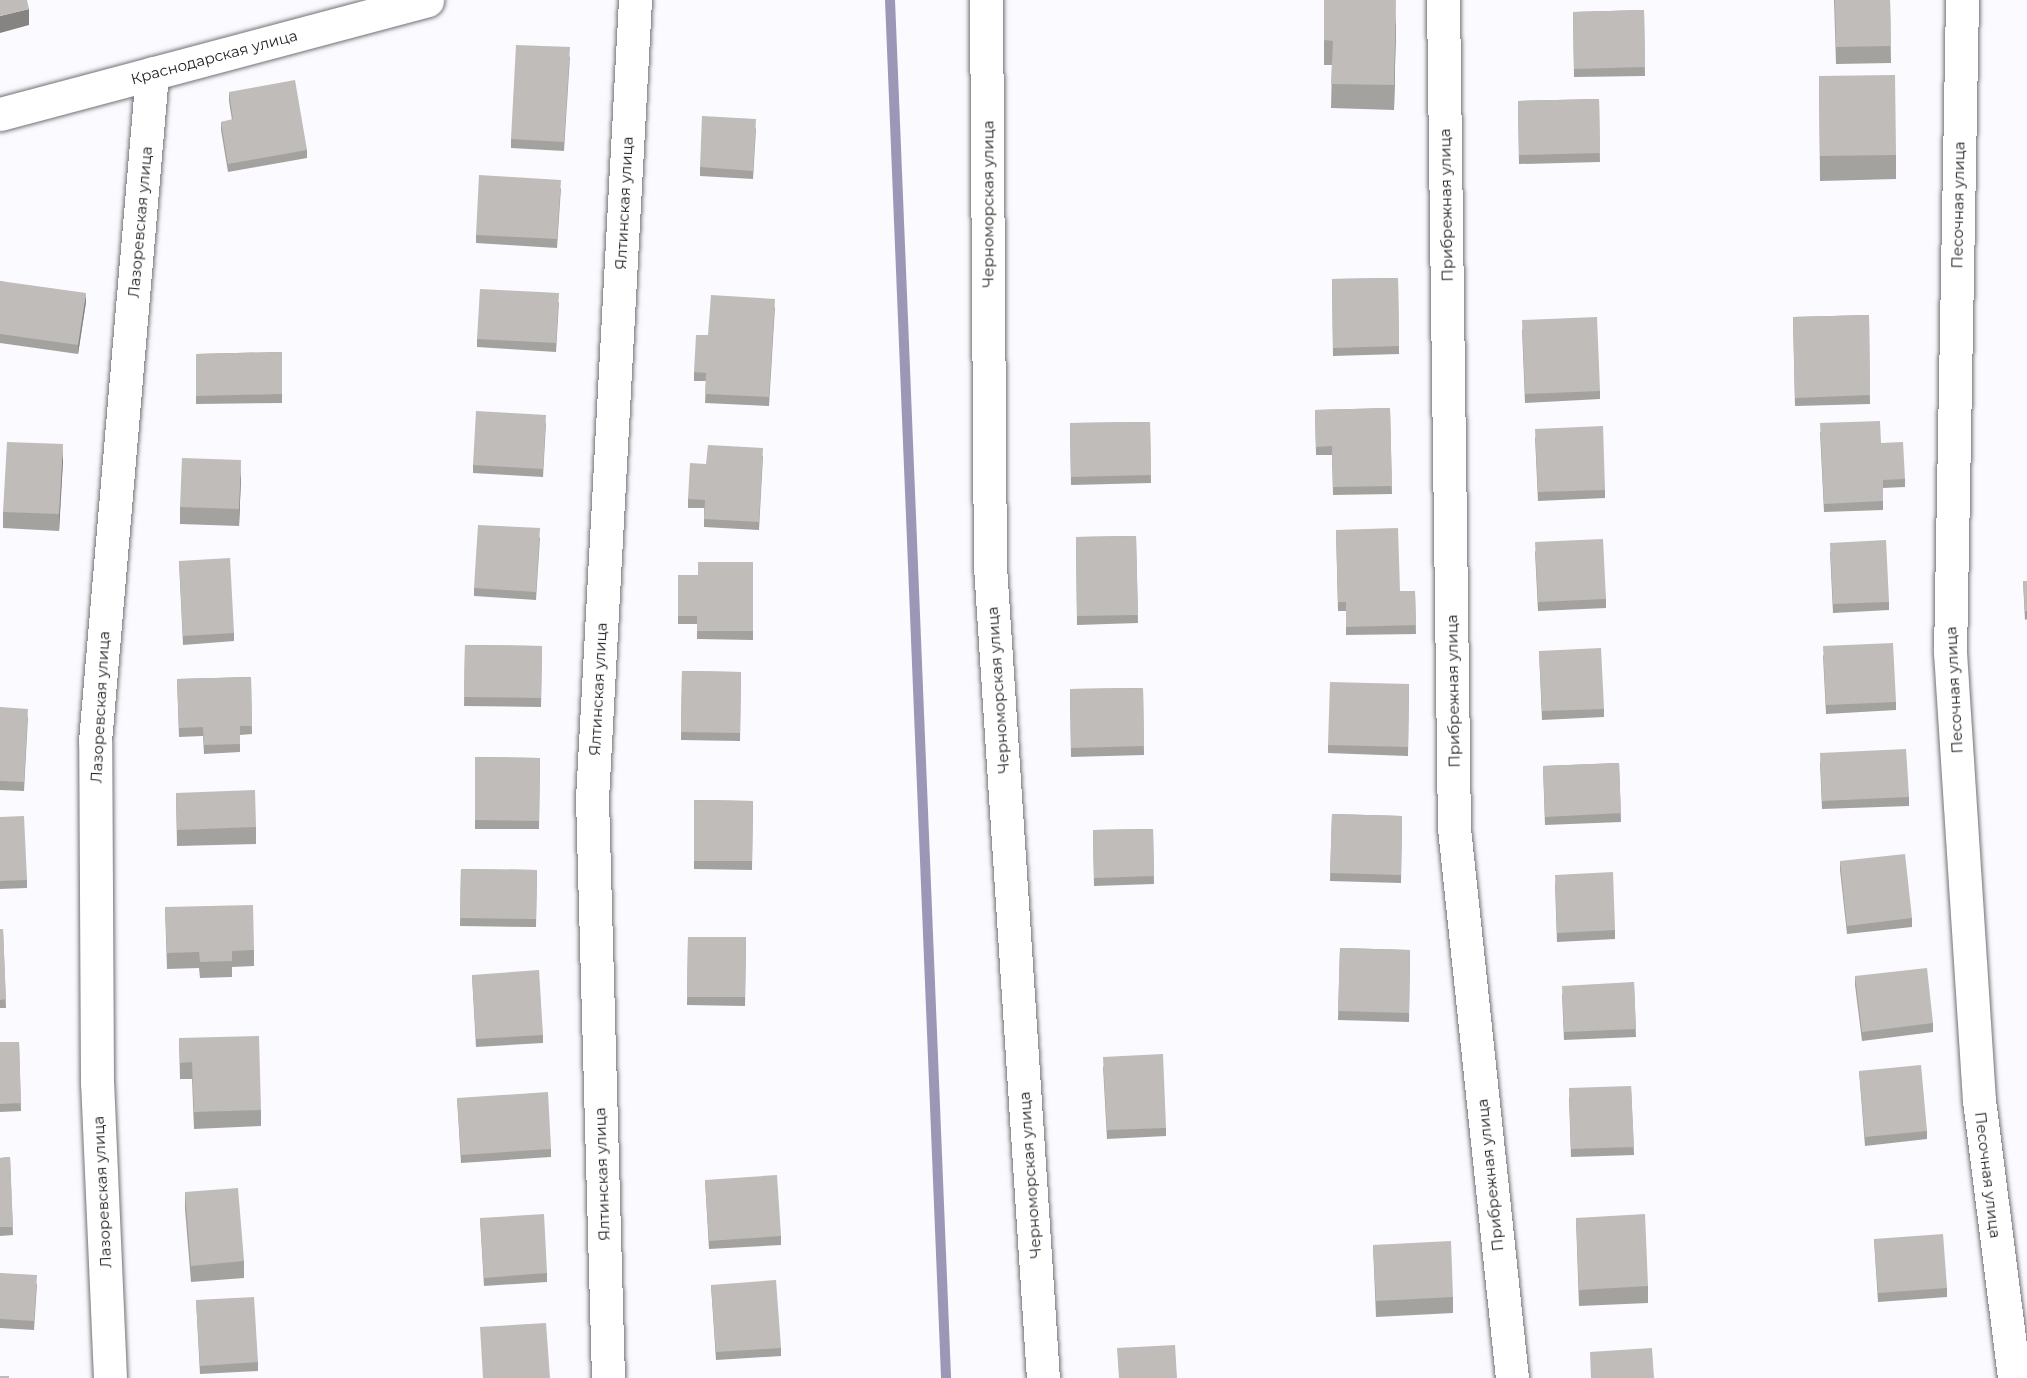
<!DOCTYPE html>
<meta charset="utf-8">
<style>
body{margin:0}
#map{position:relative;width:2027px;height:1378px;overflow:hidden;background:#fbfafe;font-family:Montserrat,sans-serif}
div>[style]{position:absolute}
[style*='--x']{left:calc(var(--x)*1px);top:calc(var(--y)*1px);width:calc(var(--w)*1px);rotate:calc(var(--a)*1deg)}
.stream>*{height:10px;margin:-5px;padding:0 5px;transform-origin:5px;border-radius:5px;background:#9c96b7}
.roads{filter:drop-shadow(0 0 2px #727175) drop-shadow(0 0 2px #727175)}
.street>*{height:33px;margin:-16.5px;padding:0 16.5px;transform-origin:16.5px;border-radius:16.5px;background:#fff}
.wall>*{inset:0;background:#a4a29f}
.shaded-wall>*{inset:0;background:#868482}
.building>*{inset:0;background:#bfbcb9}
span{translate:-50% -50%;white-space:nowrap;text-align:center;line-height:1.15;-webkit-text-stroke:4.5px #fff;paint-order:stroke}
.street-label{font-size:15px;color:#242425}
</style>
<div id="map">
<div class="stream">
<div style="--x:890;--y:0;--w:1379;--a:87.67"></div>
</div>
<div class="roads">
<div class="street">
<div style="--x:986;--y:0;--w:566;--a:89.6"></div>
<div style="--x:990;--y:566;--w:814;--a:86.27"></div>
<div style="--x:1443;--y:0;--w:828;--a:89.24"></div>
<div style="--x:1454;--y:828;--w:553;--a:83.98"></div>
<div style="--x:1962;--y:0;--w:652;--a:91.05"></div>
<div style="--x:1950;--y:652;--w:449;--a:86.3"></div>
<div style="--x:1979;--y:1100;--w:280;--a:82.8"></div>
<div style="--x:0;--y:114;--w:442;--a:-14.9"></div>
<div style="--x:110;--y:1378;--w:295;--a:-92.5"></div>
<div style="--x:97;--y:1083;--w:342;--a:-90.3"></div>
<div style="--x:95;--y:741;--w:670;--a:-85.12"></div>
<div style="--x:608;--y:1378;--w:579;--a:-91.58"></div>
<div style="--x:592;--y:799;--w:800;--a:-86.92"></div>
</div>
</div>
<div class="wall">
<div style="clip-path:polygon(1834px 0,1890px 0,1891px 63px,1836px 64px)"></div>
<div style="clip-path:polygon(1644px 10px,1645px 76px,1574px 77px,1573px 12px)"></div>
<div style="clip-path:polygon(1396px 23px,1394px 110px,1331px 108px,1332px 65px,1324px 65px,1324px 40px)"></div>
<div style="clip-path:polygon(570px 56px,564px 151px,511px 148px,511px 139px)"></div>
<div style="clip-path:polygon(1819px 76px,1896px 155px,1896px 179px,1820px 181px)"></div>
<div style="clip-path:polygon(229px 92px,307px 150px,307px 158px,228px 172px,221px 130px,221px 122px,232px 120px,229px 101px)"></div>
<div style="clip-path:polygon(1599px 99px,1600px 162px,1519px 164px,1518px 101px)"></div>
<div style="clip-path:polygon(756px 128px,753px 179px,700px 176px,700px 167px)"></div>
<div style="clip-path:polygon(561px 188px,557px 248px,476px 243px,476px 235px)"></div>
<div style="clip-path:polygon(1398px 278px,1399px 354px,1333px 356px,1332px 279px)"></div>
<div style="clip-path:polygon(0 281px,86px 302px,78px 354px,0 343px)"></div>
<div style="clip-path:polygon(559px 302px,556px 352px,477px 347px,477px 339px)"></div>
<div style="clip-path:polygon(775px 307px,769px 406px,705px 403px,706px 381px,694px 381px,694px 372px,708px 335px)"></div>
<div style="clip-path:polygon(1869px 315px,1870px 404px,1795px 406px,1793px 317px)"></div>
<div style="clip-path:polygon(1522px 329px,1600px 391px,1600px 399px,1525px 403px)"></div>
<div style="clip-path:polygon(282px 352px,282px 403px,196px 404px,196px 354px)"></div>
<div style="clip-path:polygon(1390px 408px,1392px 494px,1333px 495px,1332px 455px,1316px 455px,1315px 410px)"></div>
<div style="clip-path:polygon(1150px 422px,1151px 483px,1071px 485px,1070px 423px)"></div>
<div style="clip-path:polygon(546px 423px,543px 477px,473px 473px,473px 465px)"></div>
<div style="clip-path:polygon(1820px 432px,1881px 443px,1905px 479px,1905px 487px,1883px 488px,1883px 510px,1824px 512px)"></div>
<div style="clip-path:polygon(1535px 437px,1605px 490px,1605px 498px,1538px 501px)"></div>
<div style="clip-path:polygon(763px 456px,759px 530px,704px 527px,704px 508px,688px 508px,688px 499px,706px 464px)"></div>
<div style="clip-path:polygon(63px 461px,59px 531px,3px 528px,3px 512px)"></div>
<div style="clip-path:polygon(241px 477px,239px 526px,180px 524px,180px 507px)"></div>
<div style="clip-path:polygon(1336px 530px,1400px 591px,1415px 591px,1416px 634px,1346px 635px,1346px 611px,1338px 611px)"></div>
<div style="clip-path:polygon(1136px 536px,1138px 623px,1077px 625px,1076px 537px)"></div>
<div style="clip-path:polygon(540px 537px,536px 600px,474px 596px,474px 588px)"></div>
<div style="clip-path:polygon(1535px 551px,1606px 599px,1606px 608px,1538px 611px)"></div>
<div style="clip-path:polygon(1830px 551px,1889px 602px,1889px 610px,1833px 613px)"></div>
<div style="clip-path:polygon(179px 561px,234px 633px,234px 641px,183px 645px)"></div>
<div style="clip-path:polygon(753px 562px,753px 640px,697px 639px,697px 624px,678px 624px,678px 575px,698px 575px)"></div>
<div style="clip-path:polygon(2023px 581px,2027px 581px,2027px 619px,2025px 620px)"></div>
<div style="clip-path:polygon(465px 645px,542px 646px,541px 707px,464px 706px)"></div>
<div style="clip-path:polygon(1539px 651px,1604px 709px,1604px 717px,1542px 720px)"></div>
<div style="clip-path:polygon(1823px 655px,1896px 702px,1896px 710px,1826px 714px)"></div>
<div style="clip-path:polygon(682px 671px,741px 672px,740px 741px,681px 740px)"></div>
<div style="clip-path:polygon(251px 677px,252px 734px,240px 735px,240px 752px,204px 754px,203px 736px,179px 737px,177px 679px)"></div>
<div style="clip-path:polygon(1409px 684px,1408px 756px,1328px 753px,1328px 745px)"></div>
<div style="clip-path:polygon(1143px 688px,1144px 755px,1071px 757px,1070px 689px)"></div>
<div style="clip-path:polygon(0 707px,28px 717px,24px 791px,0 790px)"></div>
<div style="clip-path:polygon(475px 757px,540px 758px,539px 829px,475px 829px)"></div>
<div style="clip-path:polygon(1820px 762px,1909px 797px,1909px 806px,1822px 809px)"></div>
<div style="clip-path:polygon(1619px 763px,1621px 822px,1545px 825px,1543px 766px)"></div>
<div style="clip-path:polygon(176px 793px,256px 827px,256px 844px,177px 846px)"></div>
<div style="clip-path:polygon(694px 800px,753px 801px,752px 870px,694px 869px)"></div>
<div style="clip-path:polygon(1332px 814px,1402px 816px,1401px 883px,1330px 881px)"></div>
<div style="clip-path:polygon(0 817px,27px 880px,27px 888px,0 889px)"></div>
<div style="clip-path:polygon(1153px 829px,1154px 884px,1094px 886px,1093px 830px)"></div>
<div style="clip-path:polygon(1840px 861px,1912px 918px,1912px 927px,1847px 934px,1840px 870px)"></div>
<div style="clip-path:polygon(461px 869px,537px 870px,536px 927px,460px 926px)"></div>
<div style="clip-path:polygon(1555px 883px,1615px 930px,1615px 939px,1557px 942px)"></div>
<div style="clip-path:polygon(165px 907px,254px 950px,254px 966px,232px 967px,232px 977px,200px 978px,199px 968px,167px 969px)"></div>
<div style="clip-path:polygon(0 929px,3px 929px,6px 1008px,0 1008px)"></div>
<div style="clip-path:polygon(688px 937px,746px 937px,745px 1006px,687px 1005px)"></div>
<div style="clip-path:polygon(1340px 948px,1410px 950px,1409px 1022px,1338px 1020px)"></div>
<div style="clip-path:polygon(472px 975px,543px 1035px,543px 1043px,476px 1047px)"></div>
<div style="clip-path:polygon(1855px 976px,1933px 1023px,1933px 1032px,1862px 1041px,1855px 985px)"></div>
<div style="clip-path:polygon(1634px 982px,1636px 1037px,1564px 1040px,1562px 994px)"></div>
<div style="clip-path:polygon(179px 1038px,261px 1110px,261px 1126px,194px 1129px,192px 1079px,180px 1079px)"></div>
<div style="clip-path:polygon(0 1042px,19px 1042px,21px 1111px,0 1112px)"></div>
<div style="clip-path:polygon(1103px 1066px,1166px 1128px,1166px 1136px,1107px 1139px)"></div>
<div style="clip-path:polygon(1859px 1071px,1927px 1131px,1927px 1139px,1865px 1146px)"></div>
<div style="clip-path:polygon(1631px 1086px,1634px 1155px,1571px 1157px,1569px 1097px)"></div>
<div style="clip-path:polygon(457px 1098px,551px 1149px,551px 1157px,461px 1163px)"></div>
<div style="clip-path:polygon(10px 1157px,13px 1235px,0 1236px,0 1158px)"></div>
<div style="clip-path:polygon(705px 1180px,781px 1236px,781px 1245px,709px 1249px)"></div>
<div style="clip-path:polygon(185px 1192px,244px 1261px,244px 1278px,191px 1282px,185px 1209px)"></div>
<div style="clip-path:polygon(480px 1218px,547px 1273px,547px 1282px,484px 1286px)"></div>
<div style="clip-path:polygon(1576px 1218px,1648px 1286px,1648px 1303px,1579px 1306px)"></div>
<div style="clip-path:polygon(1874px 1239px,1947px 1288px,1947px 1297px,1878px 1302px)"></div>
<div style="clip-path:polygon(1373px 1245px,1453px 1297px,1453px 1313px,1376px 1317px)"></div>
<div style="clip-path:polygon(0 1273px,37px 1284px,34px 1330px,0 1328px)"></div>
<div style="clip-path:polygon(711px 1285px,781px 1348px,781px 1356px,716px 1360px)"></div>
<div style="clip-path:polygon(196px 1300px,258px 1362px,258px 1371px,200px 1374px)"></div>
</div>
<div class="shaded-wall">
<div style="clip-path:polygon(1396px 0,1396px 23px,1394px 110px,1394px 85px)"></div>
<div style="clip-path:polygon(29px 9px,29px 25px,0 33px,0 16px)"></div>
<div style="clip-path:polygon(86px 293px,86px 302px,78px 354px,78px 345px)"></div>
<div style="clip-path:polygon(63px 444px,63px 461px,59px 531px,59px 514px)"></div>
<div style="clip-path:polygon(241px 460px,241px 477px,239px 526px,239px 509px)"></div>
</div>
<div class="building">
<div style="clip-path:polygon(0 0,27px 0,29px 9px,0 16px)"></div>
<div style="clip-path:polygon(1324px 0,1396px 0,1394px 85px,1331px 84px,1333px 41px,1324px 40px)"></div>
<div style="clip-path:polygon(1835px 0,1890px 0,1891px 46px,1836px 47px)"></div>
<div style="clip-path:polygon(1644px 10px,1645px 67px,1574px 69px,1573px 12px)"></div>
<div style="clip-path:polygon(516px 45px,570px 47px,564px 142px,511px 139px)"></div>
<div style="clip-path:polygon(1895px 75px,1896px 155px,1820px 156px,1819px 76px)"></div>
<div style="clip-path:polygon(295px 80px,307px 150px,228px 164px,221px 122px,233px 119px,229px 92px)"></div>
<div style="clip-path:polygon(1599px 99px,1600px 153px,1519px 155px,1518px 101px)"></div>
<div style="clip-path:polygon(702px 116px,756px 119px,753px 171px,700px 167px)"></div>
<div style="clip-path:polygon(479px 175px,561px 180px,557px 239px,476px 235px)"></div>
<div style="clip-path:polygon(1398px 278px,1399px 346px,1333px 348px,1332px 279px)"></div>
<div style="clip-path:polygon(0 281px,86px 293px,78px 345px,0 334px)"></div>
<div style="clip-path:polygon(480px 289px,559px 293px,556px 343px,477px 339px)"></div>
<div style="clip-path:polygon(711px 295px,775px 299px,769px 397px,705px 394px,706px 373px,694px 372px,696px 335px,708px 335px)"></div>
<div style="clip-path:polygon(1869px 315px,1870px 395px,1795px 398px,1793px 317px)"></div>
<div style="clip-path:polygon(1597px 317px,1600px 391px,1525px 394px,1522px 320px)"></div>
<div style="clip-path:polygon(282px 352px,282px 394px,196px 396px,196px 354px)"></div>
<div style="clip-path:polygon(1390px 408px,1392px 486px,1333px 487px,1332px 446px,1316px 447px,1315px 410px)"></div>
<div style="clip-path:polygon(476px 411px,546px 415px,543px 469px,473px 465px)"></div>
<div style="clip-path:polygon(1880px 421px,1881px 443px,1903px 442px,1905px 479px,1883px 480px,1883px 501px,1824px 504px,1820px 423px)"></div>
<div style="clip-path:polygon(1150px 422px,1151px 475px,1071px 477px,1070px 423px)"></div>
<div style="clip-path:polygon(1603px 426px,1605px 490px,1538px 492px,1535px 429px)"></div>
<div style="clip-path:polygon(7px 442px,63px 444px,59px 514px,3px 512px)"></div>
<div style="clip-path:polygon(708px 445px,763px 448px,759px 522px,704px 519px,705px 500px,688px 499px,690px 463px,706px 464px)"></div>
<div style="clip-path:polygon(182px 458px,241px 460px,239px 509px,180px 507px)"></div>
<div style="clip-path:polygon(478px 525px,540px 528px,536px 592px,474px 588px)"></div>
<div style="clip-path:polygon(1398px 528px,1400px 591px,1415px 591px,1416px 625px,1346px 627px,1346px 602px,1338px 602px,1336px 530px)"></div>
<div style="clip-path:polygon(1136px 536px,1138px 615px,1077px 616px,1076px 537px)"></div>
<div style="clip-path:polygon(1603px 539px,1606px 599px,1538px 602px,1535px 542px)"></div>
<div style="clip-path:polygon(1886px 540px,1889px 602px,1833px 604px,1830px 543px)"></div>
<div style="clip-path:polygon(230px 558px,234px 633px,183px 636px,179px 561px)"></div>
<div style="clip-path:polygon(698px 562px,753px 562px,753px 631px,697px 631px,697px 616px,678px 616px,678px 575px,698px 575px)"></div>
<div style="clip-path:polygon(2023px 581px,2027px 581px,2027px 611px,2025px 611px)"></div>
<div style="clip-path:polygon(1893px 643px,1896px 702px,1826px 705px,1823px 646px)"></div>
<div style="clip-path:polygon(465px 645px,542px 646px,541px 698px,464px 697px)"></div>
<div style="clip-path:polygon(1601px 648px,1604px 709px,1542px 711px,1539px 651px)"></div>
<div style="clip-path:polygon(682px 671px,741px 672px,740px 733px,681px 732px)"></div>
<div style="clip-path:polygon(251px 677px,252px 726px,240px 726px,240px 744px,204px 745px,203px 727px,179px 728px,177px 679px)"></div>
<div style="clip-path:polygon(1330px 682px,1409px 684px,1408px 747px,1328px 745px)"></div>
<div style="clip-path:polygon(1143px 688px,1144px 746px,1071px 748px,1070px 689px)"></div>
<div style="clip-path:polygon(0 707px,28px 709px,24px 782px,0 781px)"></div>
<div style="clip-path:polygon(1906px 749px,1909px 797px,1822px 801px,1820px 753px)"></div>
<div style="clip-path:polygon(475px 757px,540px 758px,539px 821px,475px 820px)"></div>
<div style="clip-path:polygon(1619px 763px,1621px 813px,1545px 817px,1543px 766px)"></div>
<div style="clip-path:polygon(255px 790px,256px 827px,177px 830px,176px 793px)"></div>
<div style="clip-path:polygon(694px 800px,753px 801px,752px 861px,694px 861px)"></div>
<div style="clip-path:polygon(1332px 814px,1402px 816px,1401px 875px,1330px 873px)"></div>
<div style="clip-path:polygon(24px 816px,27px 880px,0 881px,0 817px)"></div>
<div style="clip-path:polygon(1153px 829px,1154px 876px,1094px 878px,1093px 830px)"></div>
<div style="clip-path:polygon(1905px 854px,1912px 918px,1847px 926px,1840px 861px)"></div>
<div style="clip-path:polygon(461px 869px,537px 870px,536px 919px,460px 918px)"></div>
<div style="clip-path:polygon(1613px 872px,1615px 930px,1557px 933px,1555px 875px)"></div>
<div style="clip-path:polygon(253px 905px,254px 950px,232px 951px,232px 961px,200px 962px,199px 952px,167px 953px,165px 907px)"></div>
<div style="clip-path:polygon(0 929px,3px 929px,6px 999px,0 1000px)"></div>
<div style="clip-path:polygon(688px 937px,746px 937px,745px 997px,687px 997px)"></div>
<div style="clip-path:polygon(1340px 948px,1410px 950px,1409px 1013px,1338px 1011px)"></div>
<div style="clip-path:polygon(1927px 968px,1933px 1023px,1862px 1032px,1855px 976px)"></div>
<div style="clip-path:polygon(539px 970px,543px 1035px,476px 1039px,472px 975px)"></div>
<div style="clip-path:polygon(1634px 982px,1636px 1029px,1564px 1032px,1562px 986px)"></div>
<div style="clip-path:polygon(259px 1036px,261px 1110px,194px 1112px,192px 1062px,180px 1063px,179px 1038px)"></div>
<div style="clip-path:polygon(0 1042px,19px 1042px,21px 1103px,0 1104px)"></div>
<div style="clip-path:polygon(1163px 1054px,1166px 1128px,1107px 1130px,1103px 1057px)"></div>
<div style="clip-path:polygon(1921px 1065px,1927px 1131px,1865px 1137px,1859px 1071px)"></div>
<div style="clip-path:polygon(1631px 1086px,1634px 1147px,1571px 1149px,1569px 1088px)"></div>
<div style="clip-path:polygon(548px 1092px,551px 1149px,461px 1155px,457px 1098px)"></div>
<div style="clip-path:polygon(10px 1157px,13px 1227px,0 1227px,0 1158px)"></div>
<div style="clip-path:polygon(777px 1175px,781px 1236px,709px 1241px,705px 1180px)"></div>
<div style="clip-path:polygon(238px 1188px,244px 1261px,191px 1266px,185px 1192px)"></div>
<div style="clip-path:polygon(544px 1214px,547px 1273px,484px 1278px,480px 1218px)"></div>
<div style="clip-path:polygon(1645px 1214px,1648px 1286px,1579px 1290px,1576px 1218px)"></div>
<div style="clip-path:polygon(1943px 1234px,1947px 1288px,1878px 1293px,1874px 1239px)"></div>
<div style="clip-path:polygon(1451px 1241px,1453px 1297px,1376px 1301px,1373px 1245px)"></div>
<div style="clip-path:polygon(0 1273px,37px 1275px,34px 1321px,0 1319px)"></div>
<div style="clip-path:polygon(776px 1280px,781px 1348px,716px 1352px,711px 1285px)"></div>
<div style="clip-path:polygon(254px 1297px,258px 1362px,200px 1366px,196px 1300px)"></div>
<div style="clip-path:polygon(546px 1323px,550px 1378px,483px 1378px,480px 1327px)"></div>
<div style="clip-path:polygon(1175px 1345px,1177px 1378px,1119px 1378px,1117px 1348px)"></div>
<div style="clip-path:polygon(1652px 1348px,1654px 1378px,1591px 1378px,1590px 1352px)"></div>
<div style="clip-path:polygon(0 1376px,9px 1376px,9px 1378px,0 1378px)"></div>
</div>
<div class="street-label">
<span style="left:214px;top:57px;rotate:-15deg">Краснодарская улица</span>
<span style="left:624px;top:203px;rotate:-87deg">Ялтинская улица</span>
<span style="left:988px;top:204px;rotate:-90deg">Черноморская улица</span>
<span style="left:1446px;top:205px;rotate:-91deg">Прибрежная улица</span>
<span style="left:1958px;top:205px;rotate:-89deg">Песочная улица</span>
<span style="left:140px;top:222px;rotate:-85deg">Лазоревская улица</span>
<span style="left:598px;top:689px;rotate:-87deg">Ялтинская улица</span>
<span style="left:998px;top:690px;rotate:-94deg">Черноморская улица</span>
<span style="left:1954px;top:690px;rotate:-93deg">Песочная улица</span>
<span style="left:1453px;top:691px;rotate:-91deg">Прибрежная улица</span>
<span style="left:100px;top:707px;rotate:-87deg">Лазоревская улица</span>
<span style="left:602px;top:1174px;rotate:-92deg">Ялтинская улица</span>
<span style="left:1030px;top:1175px;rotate:-94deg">Черноморская улица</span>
<span style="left:1490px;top:1175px;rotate:-96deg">Прибрежная улица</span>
<span style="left:1988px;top:1175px;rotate:83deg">Песочная улица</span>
<span style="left:102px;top:1192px;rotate:-93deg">Лазоревская улица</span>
</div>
</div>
